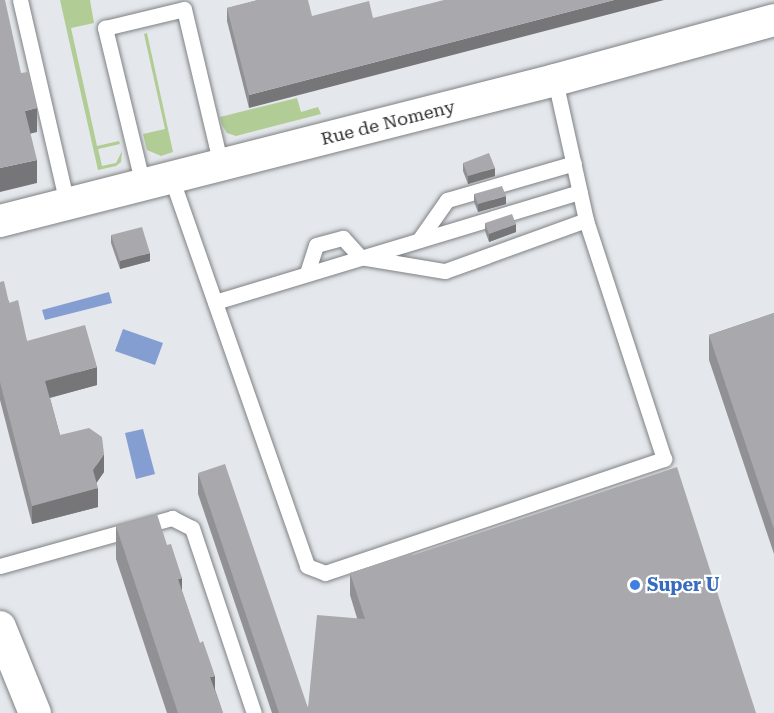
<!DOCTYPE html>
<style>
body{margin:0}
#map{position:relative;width:774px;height:713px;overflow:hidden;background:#e4e7eb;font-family:"Roboto Serif",serif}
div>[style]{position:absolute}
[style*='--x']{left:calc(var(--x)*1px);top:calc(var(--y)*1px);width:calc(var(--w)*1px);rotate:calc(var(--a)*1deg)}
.green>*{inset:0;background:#b1cc94}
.water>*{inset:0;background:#849ed2}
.roads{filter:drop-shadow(0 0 2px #7e8184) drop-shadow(0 0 2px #7e8184)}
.service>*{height:15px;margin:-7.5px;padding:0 7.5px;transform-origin:7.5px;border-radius:7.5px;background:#fff}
.minor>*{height:32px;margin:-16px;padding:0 16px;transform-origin:16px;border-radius:16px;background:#fff}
.wall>*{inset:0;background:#919094}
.shaded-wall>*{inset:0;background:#767678}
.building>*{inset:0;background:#a9a8ac}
.dots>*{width:16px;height:16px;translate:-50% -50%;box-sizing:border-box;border:3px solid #fff;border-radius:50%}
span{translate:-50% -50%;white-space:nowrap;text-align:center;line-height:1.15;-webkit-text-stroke:4.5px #fff;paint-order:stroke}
.street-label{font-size:18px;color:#2c2d2e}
.shop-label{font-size:18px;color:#366cbe;font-weight:700}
.left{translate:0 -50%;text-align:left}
</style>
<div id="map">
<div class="green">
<div style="clip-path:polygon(60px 0,90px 0,94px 23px,71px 28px,97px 146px,119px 141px,120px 144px,98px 149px,102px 166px,116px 163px,122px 151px,121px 162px,116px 166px,98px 170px)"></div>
<div style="clip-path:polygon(147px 33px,173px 152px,161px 156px,147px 150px,143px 134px,165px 129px,144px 34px)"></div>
<div style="clip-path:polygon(297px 98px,301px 112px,318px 107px,321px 114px,236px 136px,227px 133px,222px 125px,220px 117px)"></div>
</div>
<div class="water">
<div style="clip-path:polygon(109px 292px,112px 303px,45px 320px,42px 310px)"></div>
<div style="clip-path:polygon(123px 329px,163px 343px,155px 365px,115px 351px)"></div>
<div style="clip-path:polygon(143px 429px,155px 474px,136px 479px,125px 433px)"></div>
</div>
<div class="roads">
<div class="service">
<div style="--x:20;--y:0;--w:209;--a:77"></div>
<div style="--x:171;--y:177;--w:412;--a:70.7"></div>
<div style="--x:307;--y:566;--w:19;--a:21"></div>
<div style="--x:325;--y:573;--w:358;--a:-18.6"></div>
<div style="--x:664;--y:459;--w:251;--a:-108.1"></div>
<div style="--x:586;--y:220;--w:143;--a:-102.5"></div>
<div style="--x:143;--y:185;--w:162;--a:-103.6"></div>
<div style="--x:105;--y:28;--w:81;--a:-13.5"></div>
<div style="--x:184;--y:9;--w:160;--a:76.7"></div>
<div style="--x:419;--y:240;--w:49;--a:-55"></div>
<div style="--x:447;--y:200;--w:132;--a:-16.2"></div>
<div style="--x:307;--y:273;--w:29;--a:-72"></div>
<div style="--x:316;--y:245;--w:28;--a:-15"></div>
<div style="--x:343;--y:238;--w:25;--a:48"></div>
<div style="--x:360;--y:257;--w:86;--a:9.4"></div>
<div style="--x:445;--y:271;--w:150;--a:-19.9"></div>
<div style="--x:215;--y:302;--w:381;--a:-16.8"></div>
<div style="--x:0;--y:566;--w:179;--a:-15.6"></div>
<div style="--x:172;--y:518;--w:22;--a:27"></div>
<div style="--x:192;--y:528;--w:195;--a:71.5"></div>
</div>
<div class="minor">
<div style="--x:0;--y:221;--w:573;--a:-14.25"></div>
<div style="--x:555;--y:80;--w:227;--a:-15.3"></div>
<div style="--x:0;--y:627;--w:93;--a:67.9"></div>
</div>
</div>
<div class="wall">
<div style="clip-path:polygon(258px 0,249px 108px,227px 21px,227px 8px)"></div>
<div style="clip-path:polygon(463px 163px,495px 176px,468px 184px,463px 171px)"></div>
<div style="clip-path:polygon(474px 194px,506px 204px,478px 212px,474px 202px)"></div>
<div style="clip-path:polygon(485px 223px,516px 232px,489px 242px,485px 231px)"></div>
<div style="clip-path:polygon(111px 235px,150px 261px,120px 269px,111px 243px)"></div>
<div style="clip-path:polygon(0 282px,27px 341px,97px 385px,50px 398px,60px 435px,104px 472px,96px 483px,98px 507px,32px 524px,0 400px)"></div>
<div style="clip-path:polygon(774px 313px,774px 554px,709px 360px,709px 335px)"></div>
<div style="clip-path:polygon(198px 473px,308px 708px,357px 618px,350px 595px,350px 573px,413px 555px,756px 713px,272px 713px,198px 494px)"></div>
<div style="clip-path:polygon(116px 526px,182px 591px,223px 713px,167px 713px,116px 559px)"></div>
</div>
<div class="shaded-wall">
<div style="clip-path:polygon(614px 0,664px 0,249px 108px,249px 95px)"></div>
<div style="clip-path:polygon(37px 108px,37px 132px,25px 135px,25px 111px)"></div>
<div style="clip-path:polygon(37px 160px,37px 183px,0 192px,0 168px)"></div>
<div style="clip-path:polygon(495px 168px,495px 176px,468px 184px,468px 176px)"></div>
<div style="clip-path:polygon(506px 196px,506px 204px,478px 212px,478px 204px)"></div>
<div style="clip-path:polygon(516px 224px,516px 232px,489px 242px,489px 234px)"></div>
<div style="clip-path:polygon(150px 253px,150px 261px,120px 269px,120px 261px)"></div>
<div style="clip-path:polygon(97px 367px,97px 385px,45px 399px,45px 381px)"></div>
<div style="clip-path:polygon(104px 454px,104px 472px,93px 488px,93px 470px)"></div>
<div style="clip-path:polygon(98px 488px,98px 507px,32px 524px,32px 506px)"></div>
<div style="clip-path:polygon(182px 578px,182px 611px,178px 579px)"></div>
<div style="clip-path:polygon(215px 676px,215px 709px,210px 677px)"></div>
</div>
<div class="building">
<div style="clip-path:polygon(0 0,5px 0,21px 73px,28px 72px,37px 108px,25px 111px,37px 160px,0 168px)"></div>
<div style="clip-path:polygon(258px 0,308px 0,312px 16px,369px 1px,373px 18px,444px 0,614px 0,249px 95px,227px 8px)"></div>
<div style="clip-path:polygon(489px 153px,495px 168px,468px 176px,463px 163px)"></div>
<div style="clip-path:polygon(502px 186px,506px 196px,478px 204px,474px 194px)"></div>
<div style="clip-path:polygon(512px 214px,516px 224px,489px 234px,485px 223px)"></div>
<div style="clip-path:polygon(142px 227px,150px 253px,120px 261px,111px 235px)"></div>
<div style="clip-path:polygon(4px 281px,9px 303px,18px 300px,27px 341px,85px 325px,97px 367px,45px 381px,60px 435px,89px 428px,102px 437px,104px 454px,93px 470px,98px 488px,32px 506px,0 382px,0 282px)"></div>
<div style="clip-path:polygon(774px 313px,774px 529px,709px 335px)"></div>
<div style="clip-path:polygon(225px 464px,308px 708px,317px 615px,365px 619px,350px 573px,412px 553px,413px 555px,677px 467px,756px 713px,279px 713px,198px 473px)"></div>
<div style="clip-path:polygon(157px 514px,167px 545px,171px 544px,182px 578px,178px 579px,200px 643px,203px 641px,215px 676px,210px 677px,223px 713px,178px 713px,116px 526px)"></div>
</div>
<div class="dots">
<div style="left:635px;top:585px;background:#3f7fe0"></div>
</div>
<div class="street-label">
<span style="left:388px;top:123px;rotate:-14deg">Rue de Nomeny</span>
</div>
<div class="shop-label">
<span class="left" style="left:647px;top:585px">Super U</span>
</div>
</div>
